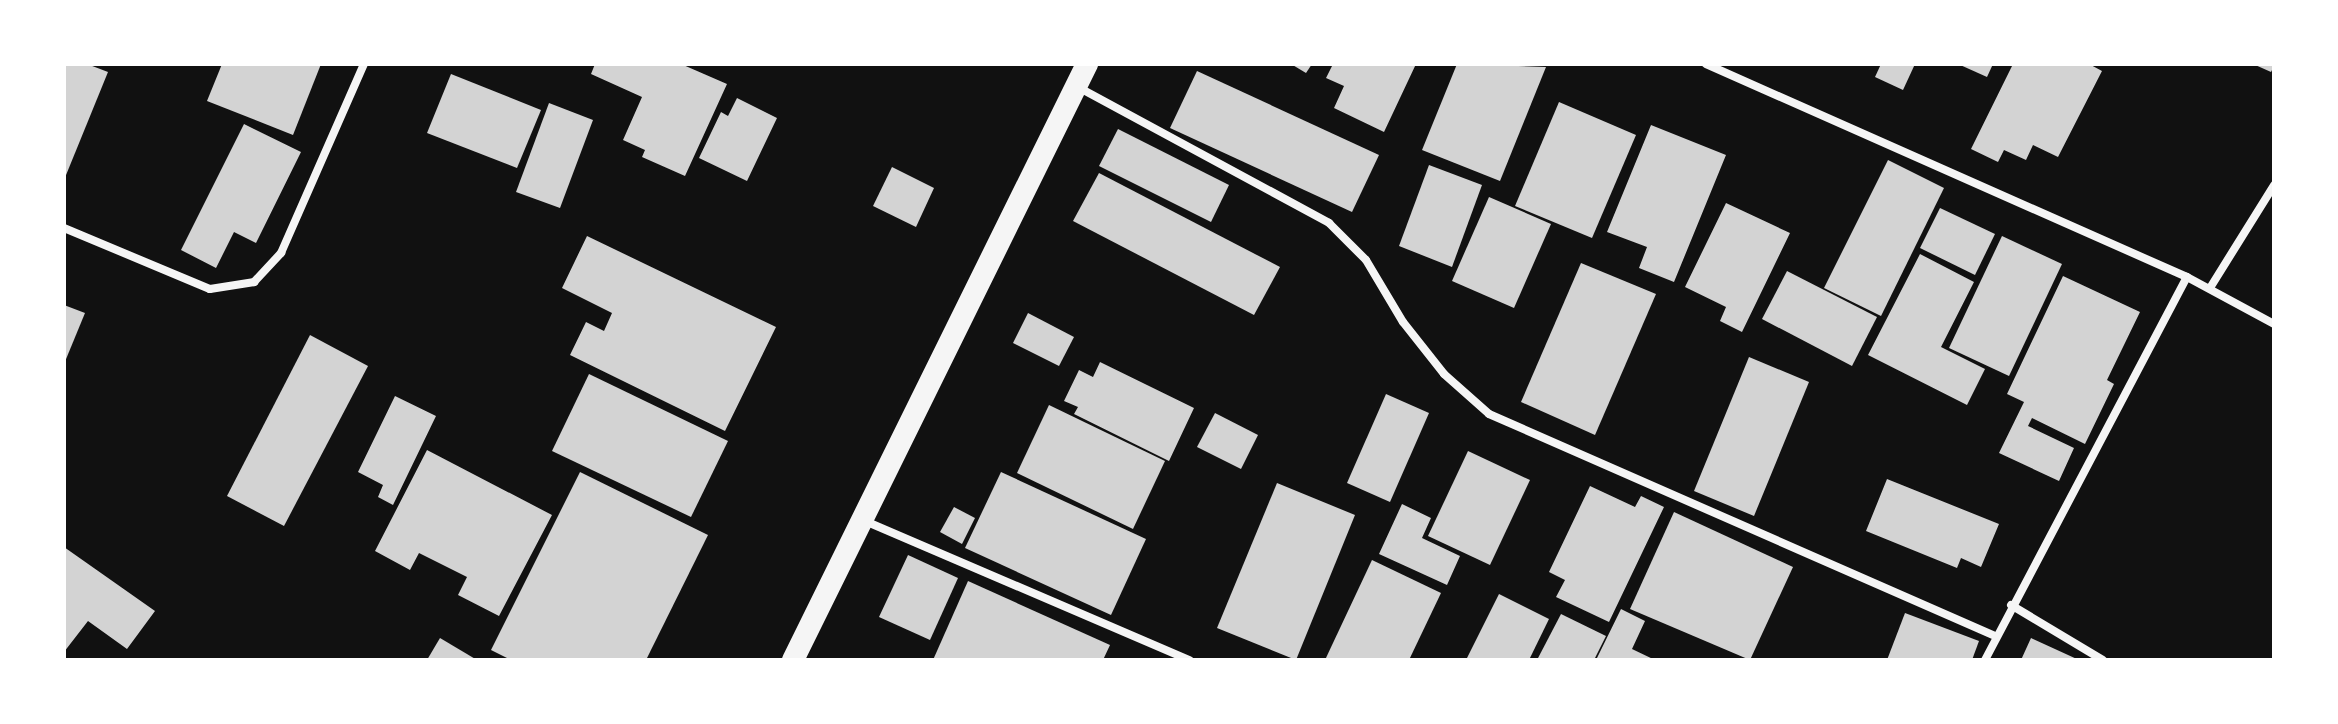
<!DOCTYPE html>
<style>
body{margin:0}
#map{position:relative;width:2338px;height:724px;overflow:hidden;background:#111;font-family:"Roboto Condensed",sans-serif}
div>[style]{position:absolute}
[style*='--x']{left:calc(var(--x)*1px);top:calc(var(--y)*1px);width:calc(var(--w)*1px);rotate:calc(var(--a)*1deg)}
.building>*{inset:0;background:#d3d3d3}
.minor>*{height:8px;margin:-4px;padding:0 4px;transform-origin:4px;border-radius:4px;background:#f5f5f5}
.trunk>*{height:22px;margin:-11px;padding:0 11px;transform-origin:11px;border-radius:11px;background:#f5f5f5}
span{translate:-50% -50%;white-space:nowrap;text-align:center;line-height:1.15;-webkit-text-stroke:6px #fff;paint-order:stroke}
.frame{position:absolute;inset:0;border:66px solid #fff;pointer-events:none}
</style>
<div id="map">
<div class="building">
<div style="clip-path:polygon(64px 64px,87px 64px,108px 72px,64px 180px)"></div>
<div style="clip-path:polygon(222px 64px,321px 64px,293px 135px,207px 101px)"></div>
<div style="clip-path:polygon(595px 64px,681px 64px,727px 84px,685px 176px,642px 157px,645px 150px,623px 140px,642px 97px,591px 74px)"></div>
<div style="clip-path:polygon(1291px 64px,1312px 64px,1306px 73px)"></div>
<div style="clip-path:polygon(1333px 64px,1416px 64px,1384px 132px,1334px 108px,1344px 86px,1326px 78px)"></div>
<div style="clip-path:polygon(1457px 64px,1546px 67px,1500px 181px,1422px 150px)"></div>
<div style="clip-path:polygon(1881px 64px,1915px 64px,1903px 90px,1875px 77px)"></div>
<div style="clip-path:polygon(1958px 64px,1993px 64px,1987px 77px)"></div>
<div style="clip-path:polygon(2013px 64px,2089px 64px,2102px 71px,2058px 157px,2033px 145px,2026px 160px,2004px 150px,1998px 162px,1971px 149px)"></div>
<div style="clip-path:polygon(2253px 64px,2274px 64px,2274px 66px,2271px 72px)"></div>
<div style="clip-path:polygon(1197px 71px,1379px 155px,1352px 212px,1170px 128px)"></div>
<div style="clip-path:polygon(451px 74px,541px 110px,517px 168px,427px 133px)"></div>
<div style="clip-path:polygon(737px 98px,777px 118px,747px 181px,699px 158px,721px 112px,728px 116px)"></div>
<div style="clip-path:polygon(1559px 102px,1636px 135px,1592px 238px,1515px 206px)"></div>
<div style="clip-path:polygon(549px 103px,593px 120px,560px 208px,516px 192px)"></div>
<div style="clip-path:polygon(244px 124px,301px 152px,256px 243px,234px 232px,216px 268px,181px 250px)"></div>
<div style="clip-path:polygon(1651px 125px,1726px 155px,1674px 282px,1639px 268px,1647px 247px,1607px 232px)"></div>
<div style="clip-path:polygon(1118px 129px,1229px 185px,1211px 222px,1099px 166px)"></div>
<div style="clip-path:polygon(1888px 160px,1944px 188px,1881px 316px,1824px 288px)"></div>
<div style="clip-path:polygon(1429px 165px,1482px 185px,1452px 267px,1399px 246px)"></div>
<div style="clip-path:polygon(892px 167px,934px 188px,916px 227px,873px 206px)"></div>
<div style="clip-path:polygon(1099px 173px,1280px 267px,1254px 315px,1073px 221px)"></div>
<div style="clip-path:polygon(1489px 197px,1551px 224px,1514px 308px,1452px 281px)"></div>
<div style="clip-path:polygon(1726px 203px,1790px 233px,1742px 332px,1720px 321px,1726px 307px,1685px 287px)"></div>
<div style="clip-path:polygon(1940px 208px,1995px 234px,1975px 275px,1920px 248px)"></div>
<div style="clip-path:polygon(587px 236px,776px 327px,725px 431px,570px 355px,586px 322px,604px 331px,612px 313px,562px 288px)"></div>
<div style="clip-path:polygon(2002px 236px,2062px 264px,2009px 376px,1949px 348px)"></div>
<div style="clip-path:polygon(1920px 254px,1974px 282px,1941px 347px,1985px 369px,1967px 405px,1868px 355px)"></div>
<div style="clip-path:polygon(1581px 263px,1656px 294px,1595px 435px,1521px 402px)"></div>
<div style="clip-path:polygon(1787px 271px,1877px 317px,1852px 366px,1762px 319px)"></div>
<div style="clip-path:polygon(2063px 276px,2140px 312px,2107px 380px,2114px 384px,2085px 444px,2032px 418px,2028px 426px,2074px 448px,2059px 481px,1999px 453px,2024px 402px,2007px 394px)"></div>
<div style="clip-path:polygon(64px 305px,85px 313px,64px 364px)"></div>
<div style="clip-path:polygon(1028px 313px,1074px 337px,1059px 366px,1013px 343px)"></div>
<div style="clip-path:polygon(310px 335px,368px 366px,284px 526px,227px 496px)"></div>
<div style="clip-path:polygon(1749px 357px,1809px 382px,1754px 516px,1694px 491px)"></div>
<div style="clip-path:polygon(1100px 362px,1194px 408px,1169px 461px,1074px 414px,1078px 407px,1064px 401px,1079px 370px,1093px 377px)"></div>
<div style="clip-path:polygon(589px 374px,728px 441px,691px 517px,552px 451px)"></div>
<div style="clip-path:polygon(1386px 394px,1429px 413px,1390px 502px,1347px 483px)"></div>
<div style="clip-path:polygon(395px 396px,436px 416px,393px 505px,378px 497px,383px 485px,358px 472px)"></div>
<div style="clip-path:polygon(1049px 405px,1165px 461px,1133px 529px,1017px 473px)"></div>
<div style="clip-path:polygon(1215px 413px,1258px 435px,1241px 469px,1197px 447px)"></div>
<div style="clip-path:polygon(427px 450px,552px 515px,499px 616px,458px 595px,467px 577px,419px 553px,410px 570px,375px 551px)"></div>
<div style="clip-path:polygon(1468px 451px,1530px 480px,1490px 565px,1428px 536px)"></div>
<div style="clip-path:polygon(580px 472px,708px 535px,646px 660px,511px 660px,491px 650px)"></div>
<div style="clip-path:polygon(1001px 472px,1146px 539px,1111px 615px,965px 548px)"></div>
<div style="clip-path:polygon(1887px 479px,1999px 524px,1981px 567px,1961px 558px,1957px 568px,1866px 531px)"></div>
<div style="clip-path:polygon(1277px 483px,1355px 515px,1296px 660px,1217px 628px)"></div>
<div style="clip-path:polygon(1590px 486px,1635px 507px,1641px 496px,1664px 507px,1609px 622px,1556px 597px,1565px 580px,1549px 572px)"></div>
<div style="clip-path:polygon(1402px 504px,1431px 518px,1422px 538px,1460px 556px,1447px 585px,1379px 554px)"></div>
<div style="clip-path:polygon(954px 507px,975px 518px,962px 544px,940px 532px)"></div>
<div style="clip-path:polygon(1674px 512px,1793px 567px,1750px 660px,1630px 609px)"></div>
<div style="clip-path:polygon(64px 547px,155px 611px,127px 649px,88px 621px,64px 652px)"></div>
<div style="clip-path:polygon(908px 555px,958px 578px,930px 640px,879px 617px)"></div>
<div style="clip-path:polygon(1372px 560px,1441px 593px,1409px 660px,1325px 660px)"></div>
<div style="clip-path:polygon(968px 581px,1110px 645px,1103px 660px,933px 660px)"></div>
<div style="clip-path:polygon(1499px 594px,1549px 619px,1529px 660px,1466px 660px)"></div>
<div style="clip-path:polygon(1621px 609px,1645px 621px,1632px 649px,1655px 660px,1596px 660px)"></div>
<div style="clip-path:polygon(1905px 613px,1979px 641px,1972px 660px,1887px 660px)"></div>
<div style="clip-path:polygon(1561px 614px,1606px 636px,1594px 660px,1537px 660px)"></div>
<div style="clip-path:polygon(440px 638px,477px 660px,427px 660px)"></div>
<div style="clip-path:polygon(2031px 638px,2079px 660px,2021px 660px)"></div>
</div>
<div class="minor">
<div style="--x:1706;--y:64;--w:526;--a:23.89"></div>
<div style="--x:2187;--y:277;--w:99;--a:28.4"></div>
<div style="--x:1076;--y:86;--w:288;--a:28.4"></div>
<div style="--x:1329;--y:223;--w:52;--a:45"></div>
<div style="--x:1366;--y:260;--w:72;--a:59.2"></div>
<div style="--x:1403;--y:322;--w:66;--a:51.7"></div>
<div style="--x:1444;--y:374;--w:60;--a:41.6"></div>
<div style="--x:1489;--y:414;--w:553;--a:23.69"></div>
<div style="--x:64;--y:228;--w:158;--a:22.7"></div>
<div style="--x:210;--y:289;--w:45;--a:-9"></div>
<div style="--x:254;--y:282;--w:40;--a:-47"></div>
<div style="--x:281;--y:253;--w:206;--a:-66.3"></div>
<div style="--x:2210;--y:288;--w:121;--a:-58.1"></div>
<div style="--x:865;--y:521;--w:353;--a:23.2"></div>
<div style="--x:2011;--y:605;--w:107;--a:30.9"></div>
<div style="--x:1985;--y:660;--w:433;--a:-62.2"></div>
</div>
<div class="trunk">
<div style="--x:793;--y:660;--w:665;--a:-63.74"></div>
</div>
<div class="frame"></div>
</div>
